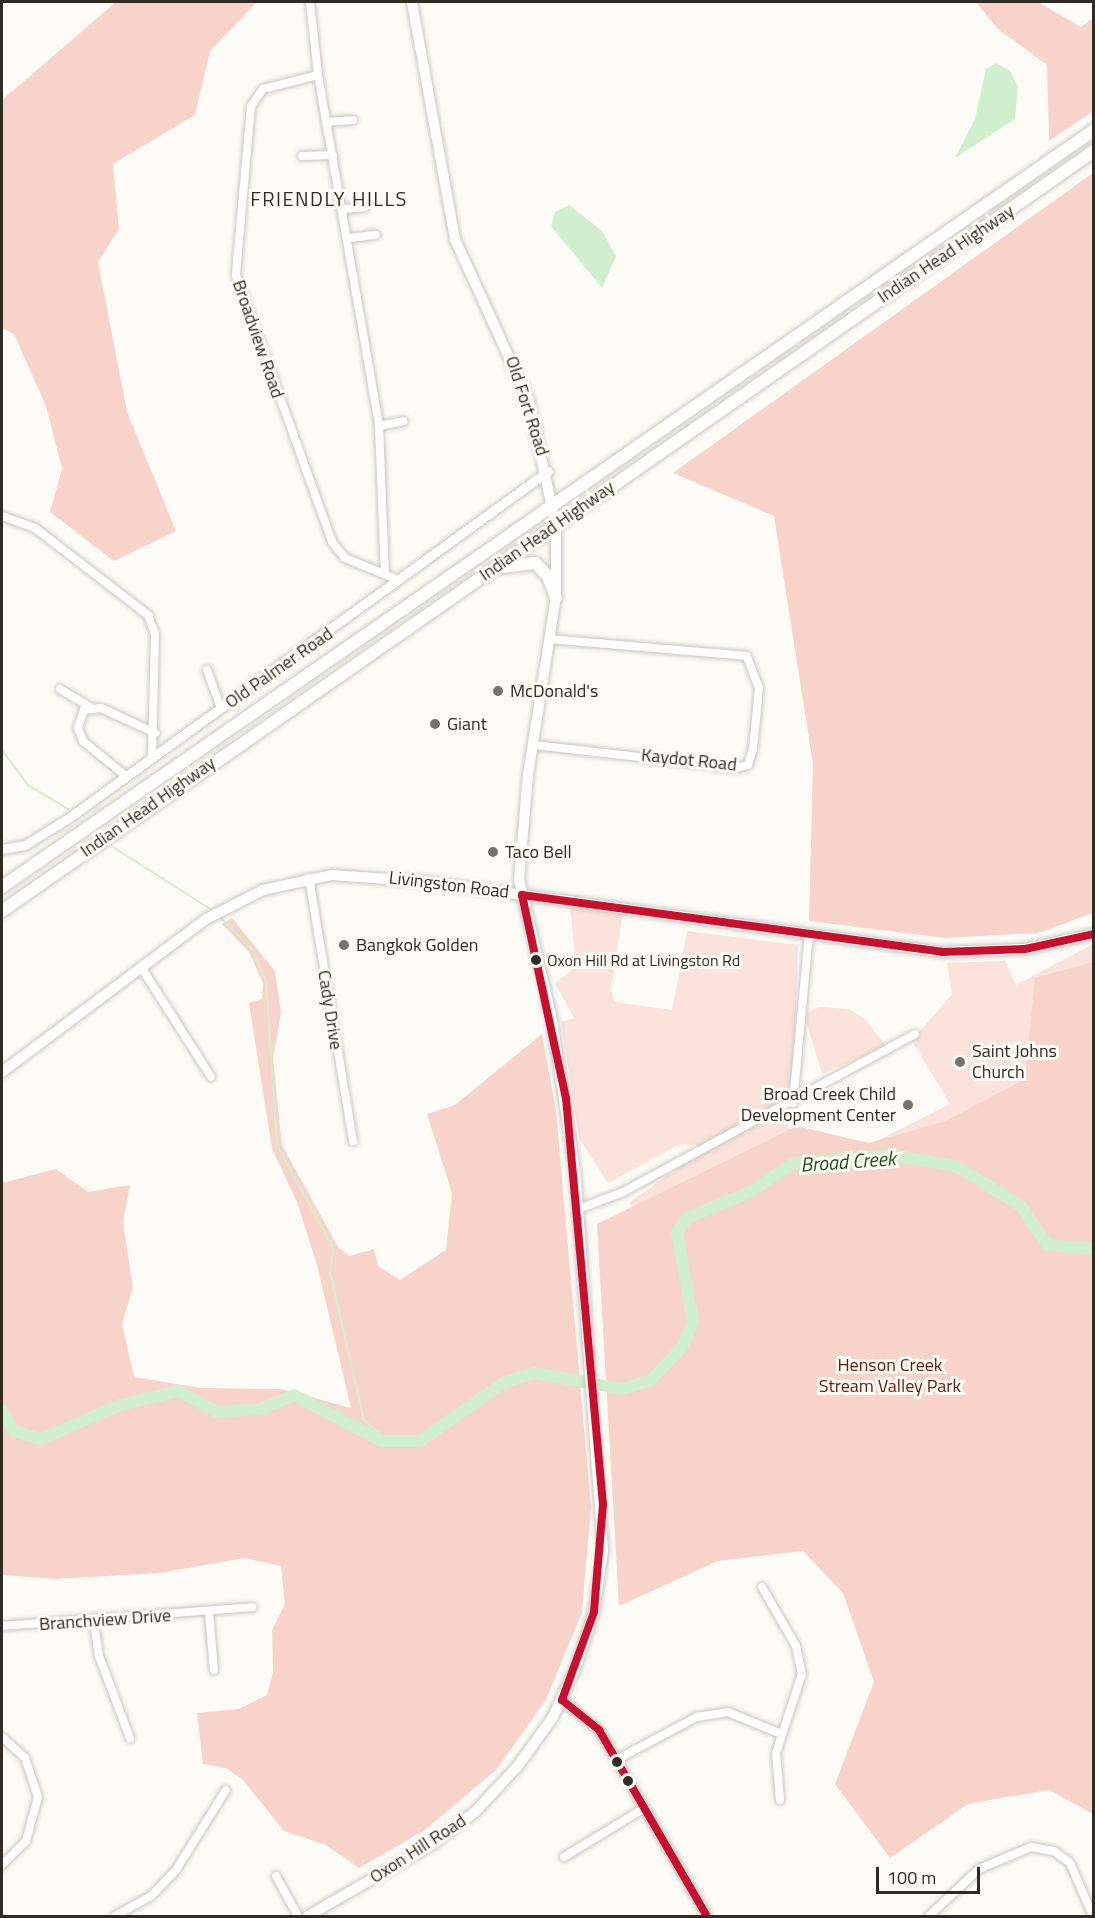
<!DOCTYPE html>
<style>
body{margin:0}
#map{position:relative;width:1095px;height:1918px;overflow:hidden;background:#fcfbf6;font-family:"Titillium Web",sans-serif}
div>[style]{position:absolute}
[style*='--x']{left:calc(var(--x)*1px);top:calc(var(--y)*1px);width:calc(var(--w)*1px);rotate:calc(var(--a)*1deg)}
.green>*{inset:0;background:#fbe2da}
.forest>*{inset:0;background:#f8d3c9}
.water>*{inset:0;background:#d0efcd}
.stream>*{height:2px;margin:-1px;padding:0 1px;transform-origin:1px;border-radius:1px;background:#d0efcd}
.river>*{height:12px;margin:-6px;padding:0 6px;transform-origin:6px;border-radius:6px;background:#d0efcd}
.roads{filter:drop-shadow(0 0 2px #c9c7c1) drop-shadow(0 0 2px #c9c7c1)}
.minor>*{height:8px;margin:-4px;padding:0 4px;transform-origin:4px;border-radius:4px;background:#fffefe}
.tertiary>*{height:9px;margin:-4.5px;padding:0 4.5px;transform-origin:4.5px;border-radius:4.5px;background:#fffefe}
.secondary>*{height:10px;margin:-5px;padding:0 5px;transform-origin:5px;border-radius:5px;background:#fffefe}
.trunk>*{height:12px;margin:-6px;padding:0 6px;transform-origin:6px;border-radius:6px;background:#fffefe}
.bus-1>*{height:8px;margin:-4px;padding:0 4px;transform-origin:4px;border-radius:4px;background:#c8102e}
.dots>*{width:16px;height:16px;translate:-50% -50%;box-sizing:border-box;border:3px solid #fefcf4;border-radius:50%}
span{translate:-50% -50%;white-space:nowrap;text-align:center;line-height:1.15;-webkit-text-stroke:6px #fefcf4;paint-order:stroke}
.bus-label{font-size:16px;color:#2f2c26}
.left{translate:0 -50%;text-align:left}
.street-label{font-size:18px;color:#2f2c26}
.poi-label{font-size:18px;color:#2f2c26}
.right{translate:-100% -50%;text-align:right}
.park-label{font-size:18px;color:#651b0b}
.neighbourhood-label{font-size:20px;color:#2f2c26;letter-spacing:1.5px}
.water-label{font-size:20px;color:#165319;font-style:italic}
.frame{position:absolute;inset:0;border:3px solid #2f2c26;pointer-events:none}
.scale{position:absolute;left:876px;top:1867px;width:104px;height:27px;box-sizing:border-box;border:3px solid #2f2c26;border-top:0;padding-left:8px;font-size:18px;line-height:21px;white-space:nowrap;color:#2f2c26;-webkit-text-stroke:4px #fefcf4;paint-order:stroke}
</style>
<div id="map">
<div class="green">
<div style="clip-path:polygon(570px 905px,623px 913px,611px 990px,615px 1002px,672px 1010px,687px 931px,798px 945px,795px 1040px,790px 1085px,780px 1103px,699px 1146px,680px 1144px,608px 1183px,579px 1138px,561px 1022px,574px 1018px,555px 983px,576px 967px)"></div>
<div style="clip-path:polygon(1093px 944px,1093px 1240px,859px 1150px,950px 1104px,912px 1041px,952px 994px,947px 963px,1005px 961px,1016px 985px)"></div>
<div style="clip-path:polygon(820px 1007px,849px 1009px,864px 1018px,886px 1046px,822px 1074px,804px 1014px)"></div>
<div style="clip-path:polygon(780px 1111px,806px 1158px,672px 1263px,629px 1203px,696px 1155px)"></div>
</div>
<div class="forest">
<div style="clip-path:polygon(116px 2px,257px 2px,210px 51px,195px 115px,113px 164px,119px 229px,98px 262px,127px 412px,176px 531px,114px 561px,50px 512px,62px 469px,46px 406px,14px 334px,2px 328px,2px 100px)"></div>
<div style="clip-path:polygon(976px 2px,1038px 2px,1081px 27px,1093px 18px,1093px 111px,1049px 141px,1047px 65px,997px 28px)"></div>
<div style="clip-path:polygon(1093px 173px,1093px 913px,1038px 933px,945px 938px,809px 921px,813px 764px,774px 516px,673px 473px)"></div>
<div style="clip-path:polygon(232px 918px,275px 971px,281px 1013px,273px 1059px,282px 1145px,338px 1247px,349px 1256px,374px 1249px,378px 1266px,400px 1280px,446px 1250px,452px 1193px,427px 1114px,455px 1105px,542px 1034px,556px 1111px,591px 1507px,582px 1612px,546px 1700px,496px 1770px,425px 1830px,359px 1868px,326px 1845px,284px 1831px,242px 1779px,226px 1768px,203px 1764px,197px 1713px,239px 1709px,267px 1695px,273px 1672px,272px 1630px,285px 1604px,281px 1566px,245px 1558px,159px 1573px,56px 1579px,2px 1575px,2px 1183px,56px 1169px,88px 1192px,130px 1185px,123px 1222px,133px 1288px,122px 1324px,134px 1377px,201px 1388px,281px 1389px,351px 1408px,317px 1265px,297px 1202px,272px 1149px,249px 1003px,262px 999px,263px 983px,249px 952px,222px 924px)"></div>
<div style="clip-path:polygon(1093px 962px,1093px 1814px,1049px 1790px,968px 1804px,890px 1858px,835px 1784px,874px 1682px,843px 1593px,803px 1551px,718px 1561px,619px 1606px,597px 1224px,797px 1126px,869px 1143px,946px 1121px,1025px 1079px,1035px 978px)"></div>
</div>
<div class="water">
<div style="clip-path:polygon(996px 63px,1010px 71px,1018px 87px,1015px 119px,955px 158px,975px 119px,986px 69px)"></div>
<div style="clip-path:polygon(569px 205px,602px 231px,616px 256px,602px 288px,551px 226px,555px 212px)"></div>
</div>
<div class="stream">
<div style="--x:2;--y:750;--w:44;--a:53.4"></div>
<div style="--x:28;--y:785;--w:47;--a:31"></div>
<div style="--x:113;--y:847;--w:121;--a:32.5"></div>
<div style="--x:219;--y:916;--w:49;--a:45.8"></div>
<div style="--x:253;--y:951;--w:33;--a:67"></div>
<div style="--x:266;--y:981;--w:164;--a:86.2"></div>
<div style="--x:277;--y:1145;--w:117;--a:61.5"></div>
<div style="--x:333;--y:1248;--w:24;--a:97"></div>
<div style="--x:330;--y:1272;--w:152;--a:77.1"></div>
<div style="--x:364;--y:1420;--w:33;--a:39"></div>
</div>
<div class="river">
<div style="--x:2;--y:1410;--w:24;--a:60"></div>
<div style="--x:14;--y:1431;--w:28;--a:17"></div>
<div style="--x:41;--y:1439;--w:86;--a:-23.3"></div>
<div style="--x:120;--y:1405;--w:60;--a:-13.6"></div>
<div style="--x:178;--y:1391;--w:44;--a:28.3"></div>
<div style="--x:217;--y:1412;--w:43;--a:-4"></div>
<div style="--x:260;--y:1409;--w:37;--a:-22"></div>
<div style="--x:294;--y:1395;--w:99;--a:27.6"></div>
<div style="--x:382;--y:1441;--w:38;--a:0"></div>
<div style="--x:420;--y:1441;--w:103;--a:-34.8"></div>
<div style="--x:505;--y:1382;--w:31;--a:-17"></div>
<div style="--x:535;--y:1373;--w:88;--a:10.4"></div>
<div style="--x:622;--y:1389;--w:30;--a:-17"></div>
<div style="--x:651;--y:1380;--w:47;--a:-46.7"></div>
<div style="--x:683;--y:1346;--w:27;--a:-68"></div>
<div style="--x:693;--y:1321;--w:90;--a:-100.2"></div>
<div style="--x:677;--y:1232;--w:17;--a:-54"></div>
<div style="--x:687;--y:1218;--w:68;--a:-22.4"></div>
<div style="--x:750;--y:1192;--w:53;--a:-33.4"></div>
<div style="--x:794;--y:1163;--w:99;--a:-4.6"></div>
<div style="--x:893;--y:1155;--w:64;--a:9.9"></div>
<div style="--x:956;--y:1166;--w:76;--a:31.6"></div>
<div style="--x:1021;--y:1206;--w:47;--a:56.3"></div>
<div style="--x:1047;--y:1245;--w:47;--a:4.9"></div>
</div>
<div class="roads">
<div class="minor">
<div style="--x:310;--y:2;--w:73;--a:83.7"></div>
<div style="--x:318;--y:75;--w:57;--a:165.7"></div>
<div style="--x:263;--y:89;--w:21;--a:125"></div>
<div style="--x:251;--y:106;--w:170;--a:95.1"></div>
<div style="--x:236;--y:275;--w:284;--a:70.2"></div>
<div style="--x:332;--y:542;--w:21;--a:51"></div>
<div style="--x:345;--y:558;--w:58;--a:22.2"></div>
<div style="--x:318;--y:75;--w:356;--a:80.1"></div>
<div style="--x:379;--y:426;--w:148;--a:87.7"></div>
<div style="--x:326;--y:122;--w:27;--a:-4"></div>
<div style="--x:302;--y:156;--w:31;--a:-2"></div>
<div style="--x:345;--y:209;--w:20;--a:-6"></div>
<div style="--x:350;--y:238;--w:26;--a:-7"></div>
<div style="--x:379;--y:426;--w:25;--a:-11"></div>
<div style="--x:2;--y:516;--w:35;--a:20"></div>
<div style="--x:35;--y:528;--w:143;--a:37.6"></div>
<div style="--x:148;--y:615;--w:20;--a:70"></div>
<div style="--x:155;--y:634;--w:122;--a:91.4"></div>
<div style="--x:207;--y:670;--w:40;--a:69.8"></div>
<div style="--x:60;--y:689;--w:35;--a:31"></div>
<div style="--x:534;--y:745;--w:202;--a:6.5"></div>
<div style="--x:735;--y:768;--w:13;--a:-13"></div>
<div style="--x:748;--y:765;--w:17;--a:-73"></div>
<div style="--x:753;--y:749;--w:61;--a:-84.4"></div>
<div style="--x:759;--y:688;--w:34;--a:-111"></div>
<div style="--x:747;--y:656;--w:198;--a:-175.1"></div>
<div style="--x:126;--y:776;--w:55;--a:-140.9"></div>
<div style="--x:83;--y:741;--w:14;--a:-111"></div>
<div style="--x:78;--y:728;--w:19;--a:-72"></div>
<div style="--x:84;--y:710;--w:17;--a:-7"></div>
<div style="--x:101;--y:708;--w:60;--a:24.8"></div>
<div style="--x:309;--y:878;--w:267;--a:80.5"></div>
<div style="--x:141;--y:967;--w:130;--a:57.5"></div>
<div style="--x:793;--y:1103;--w:169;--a:-84.6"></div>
<div style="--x:578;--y:1209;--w:46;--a:-20.4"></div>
<div style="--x:621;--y:1193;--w:334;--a:-28.4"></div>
<div style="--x:762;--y:1587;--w:68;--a:60"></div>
<div style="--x:796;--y:1646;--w:29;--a:78"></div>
<div style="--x:802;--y:1674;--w:83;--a:108.2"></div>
<div style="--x:776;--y:1753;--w:47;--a:85.1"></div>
<div style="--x:209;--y:1613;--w:57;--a:85"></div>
<div style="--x:94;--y:1622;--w:34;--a:82"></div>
<div style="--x:99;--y:1656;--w:88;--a:69.3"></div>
<div style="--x:2;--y:1626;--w:251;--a:-4.3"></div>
<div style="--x:2;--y:1737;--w:31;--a:42"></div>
<div style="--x:25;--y:1758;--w:41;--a:71.6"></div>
<div style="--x:38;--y:1797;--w:46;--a:105.3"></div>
<div style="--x:26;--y:1841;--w:34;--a:135"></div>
<div style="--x:616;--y:1760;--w:92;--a:-28"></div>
<div style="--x:697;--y:1717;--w:31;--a:-9"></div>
<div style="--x:728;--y:1712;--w:57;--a:22.5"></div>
<div style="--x:564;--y:1857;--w:92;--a:-31.3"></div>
<div style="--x:276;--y:1876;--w:46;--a:61.2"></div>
<div style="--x:115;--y:1916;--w:41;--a:-29.1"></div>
<div style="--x:151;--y:1896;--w:36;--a:-46"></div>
<div style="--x:176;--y:1870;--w:94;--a:-58"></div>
<div style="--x:929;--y:1916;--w:69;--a:-43.2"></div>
<div style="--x:979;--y:1869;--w:56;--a:-22.9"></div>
<div style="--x:1031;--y:1847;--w:23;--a:10"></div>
<div style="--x:1054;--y:1851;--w:20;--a:37"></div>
<div style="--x:1070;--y:1863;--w:58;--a:66.5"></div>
</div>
<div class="tertiary">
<div style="--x:2;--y:849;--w:23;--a:-10"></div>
<div style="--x:25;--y:845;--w:53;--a:-31.9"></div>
<div style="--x:70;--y:817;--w:590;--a:-35.9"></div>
<div style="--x:562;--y:1700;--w:48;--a:39"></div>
<div style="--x:599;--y:1730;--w:215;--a:59.9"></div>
</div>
<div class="secondary">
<div style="--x:2;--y:1072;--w:255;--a:-36.9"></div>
<div style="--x:206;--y:919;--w:64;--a:-27"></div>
<div style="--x:263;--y:890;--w:71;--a:-12.3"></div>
<div style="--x:332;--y:875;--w:96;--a:4.2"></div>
<div style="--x:428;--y:882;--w:519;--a:7.76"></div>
<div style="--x:942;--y:952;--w:83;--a:-2.1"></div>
<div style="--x:1025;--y:949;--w:71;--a:-12.3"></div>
<div style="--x:308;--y:1916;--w:142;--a:-30"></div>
<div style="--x:431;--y:1845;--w:55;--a:-36.9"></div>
<div style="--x:475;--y:1812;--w:62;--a:-47"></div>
<div style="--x:517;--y:1767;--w:62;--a:-54.2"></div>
<div style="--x:553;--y:1717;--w:53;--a:-65.4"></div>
<div style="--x:575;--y:1669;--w:60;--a:-71.6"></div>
<div style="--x:594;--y:1612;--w:63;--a:-81.7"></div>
<div style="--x:603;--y:1550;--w:380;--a:-94.2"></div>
<div style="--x:575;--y:1171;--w:158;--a:-98.7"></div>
<div style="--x:551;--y:1015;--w:139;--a:-103.3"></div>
<div style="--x:519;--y:880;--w:105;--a:-85.1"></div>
<div style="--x:528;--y:775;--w:180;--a:-81.1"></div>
<div style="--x:556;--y:597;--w:71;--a:-90"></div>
<div style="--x:556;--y:526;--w:128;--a:-102.2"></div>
<div style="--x:529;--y:401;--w:178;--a:-114.6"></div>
<div style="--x:455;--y:239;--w:241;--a:-100.3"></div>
</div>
<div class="trunk">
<div style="--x:502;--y:567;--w:33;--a:-7"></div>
<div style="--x:535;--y:563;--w:18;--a:45"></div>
<div style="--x:548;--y:576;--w:23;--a:70"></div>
<div style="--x:2;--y:887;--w:1329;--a:-34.73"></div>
<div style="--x:2;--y:911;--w:1330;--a:-34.84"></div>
</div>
</div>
<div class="bus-1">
<div style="--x:522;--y:895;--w:208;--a:77.8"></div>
<div style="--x:566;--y:1098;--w:408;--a:84.8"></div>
<div style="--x:603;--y:1504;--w:108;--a:94.8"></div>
<div style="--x:594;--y:1612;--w:94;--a:110"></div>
<div style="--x:522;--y:895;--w:424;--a:7.7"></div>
<div style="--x:942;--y:952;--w:83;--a:-2.1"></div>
<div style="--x:1025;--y:949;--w:71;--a:-12.3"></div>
<div style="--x:562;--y:1700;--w:48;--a:39"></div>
<div style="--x:599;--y:1730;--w:215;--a:59.9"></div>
</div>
<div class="dots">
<div style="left:498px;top:691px;background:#77746f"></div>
<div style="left:435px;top:724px;background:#77746f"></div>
<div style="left:493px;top:852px;background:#77746f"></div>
<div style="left:344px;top:945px;background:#77746f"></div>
<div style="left:536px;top:960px;background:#2f2c26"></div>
<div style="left:960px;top:1062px;background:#77746f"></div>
<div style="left:908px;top:1105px;background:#77746f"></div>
<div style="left:617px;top:1762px;background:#2f2c26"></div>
<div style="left:628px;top:1781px;background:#2f2c26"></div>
</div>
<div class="bus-label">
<span class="left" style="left:547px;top:960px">Oxon Hill Rd at Livingston Rd</span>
</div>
<div class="street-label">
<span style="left:946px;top:254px;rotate:-34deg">Indian Head Highway</span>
<span style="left:258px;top:339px;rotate:71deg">Broadview Road</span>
<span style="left:527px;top:406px;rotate:72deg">Old Fort Road</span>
<span style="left:547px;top:531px;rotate:-35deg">Indian Head Highway</span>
<span style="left:279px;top:668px;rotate:-35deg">Old Palmer Road</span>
<span style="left:689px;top:760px;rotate:6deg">Kaydot Road</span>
<span style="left:148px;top:807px;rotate:-35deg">Indian Head Highway</span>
<span style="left:449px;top:885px;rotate:7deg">Livingston Road</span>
<span style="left:330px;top:1010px;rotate:81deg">Cady Drive</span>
<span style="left:105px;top:1620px;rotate:-4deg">Branchview Drive</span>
<span style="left:418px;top:1849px;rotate:-33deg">Oxon Hill Road</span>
</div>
<div class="poi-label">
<span class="left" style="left:510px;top:691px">McDonald's</span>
<span class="left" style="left:447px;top:724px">Giant</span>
<span class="left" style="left:505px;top:852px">Taco Bell</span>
<span class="left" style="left:356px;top:945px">Bangkok Golden</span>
<span class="left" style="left:972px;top:1062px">Saint Johns<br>Church</span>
<span class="right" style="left:896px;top:1105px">Broad Creek Child<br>Development Center</span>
</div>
<div class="park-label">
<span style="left:890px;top:1376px">Henson Creek<br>Stream Valley Park</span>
</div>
<div class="neighbourhood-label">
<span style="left:329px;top:198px">FRIENDLY HILLS</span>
</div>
<div class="water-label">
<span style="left:848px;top:1161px;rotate:-4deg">Broad Creek</span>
</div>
<div class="frame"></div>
<div class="scale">100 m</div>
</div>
